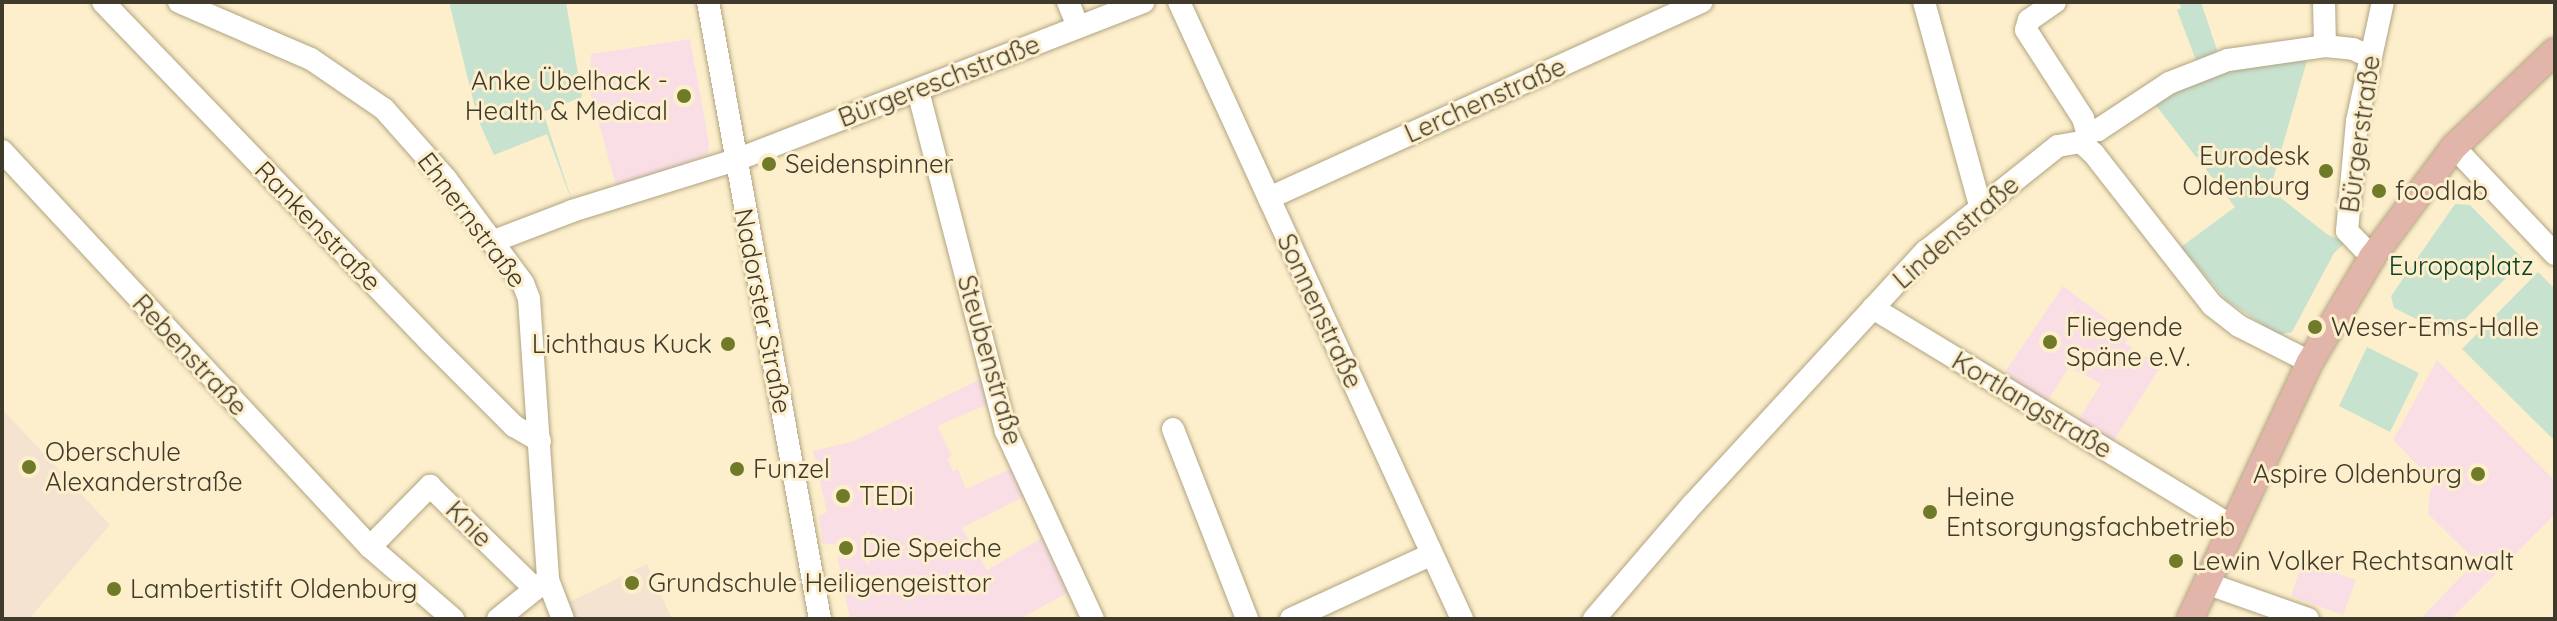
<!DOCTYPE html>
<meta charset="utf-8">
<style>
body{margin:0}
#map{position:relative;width:2557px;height:621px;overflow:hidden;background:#fdefcb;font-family:Quicksand,sans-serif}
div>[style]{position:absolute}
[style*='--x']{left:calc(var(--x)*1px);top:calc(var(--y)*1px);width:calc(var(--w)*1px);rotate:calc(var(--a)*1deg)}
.commercial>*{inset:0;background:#f9dfe5}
.education>*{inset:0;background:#f4e3d1}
.green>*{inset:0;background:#c8e2d0}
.roads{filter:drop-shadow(0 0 2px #b1a481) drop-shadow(0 0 2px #b1a481)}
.minor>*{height:22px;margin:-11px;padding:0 11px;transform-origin:11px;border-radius:11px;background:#fff}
.major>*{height:26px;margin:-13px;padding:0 13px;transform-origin:13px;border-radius:13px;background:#e2b5ab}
.dots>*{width:22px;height:22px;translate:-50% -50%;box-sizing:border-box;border:4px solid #fdefcb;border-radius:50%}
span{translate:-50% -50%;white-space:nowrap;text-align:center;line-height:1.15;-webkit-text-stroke:6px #fdefcb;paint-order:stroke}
.poi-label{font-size:26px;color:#3f3a2b}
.right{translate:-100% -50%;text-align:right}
.left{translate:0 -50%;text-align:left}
.street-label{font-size:26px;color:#3f3a2b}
.park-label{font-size:26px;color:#0c4227}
.frame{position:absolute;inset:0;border:4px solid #3f3a2b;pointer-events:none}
</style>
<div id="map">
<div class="commercial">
<div style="clip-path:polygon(690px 39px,709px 143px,708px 153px,619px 196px,590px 92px,591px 54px)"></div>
<div style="clip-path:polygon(2063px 286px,2129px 335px,2125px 343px,2161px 366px,2107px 451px,2072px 430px,2101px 384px,2069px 367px,2041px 411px,1997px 384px)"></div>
<div style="clip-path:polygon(2437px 360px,2555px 481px,2555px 514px,2451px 619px,2420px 619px,2476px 561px,2428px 514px,2430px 491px,2435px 483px,2393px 440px)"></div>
<div style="clip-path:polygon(991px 374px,998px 400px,937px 426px,952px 456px,947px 459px,953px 471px,958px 469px,966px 489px,1012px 468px,1033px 492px,962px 528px,987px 570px,1052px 532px,1069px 592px,1020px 619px,850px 619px,835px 544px,823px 544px,819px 516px,827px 512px,813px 451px,854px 441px)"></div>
<div style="clip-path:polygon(2303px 561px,2356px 580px,2343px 615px,2291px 596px)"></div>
</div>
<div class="education">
<div style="clip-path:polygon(2px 409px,110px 525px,29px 619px,2px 619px)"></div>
<div style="clip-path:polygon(647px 564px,672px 619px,574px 619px,567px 603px)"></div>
</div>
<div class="green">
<div style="clip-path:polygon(449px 2px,566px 2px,582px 97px,543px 112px,575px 210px,547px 134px,494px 155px,478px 120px)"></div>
<div style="clip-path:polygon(2179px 2px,2201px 2px,2219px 56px,2197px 63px,2177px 10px,2181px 8px)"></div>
<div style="clip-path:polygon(2308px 57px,2273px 179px,2281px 198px,2328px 235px,2346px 242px,2334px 253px,2292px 332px,2278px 335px,2226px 300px,2181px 247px,2235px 207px,2154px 103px,2207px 70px)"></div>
<div style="clip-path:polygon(2455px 204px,2470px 205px,2524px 260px,2449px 335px,2394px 308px,2391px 296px)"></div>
<div style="clip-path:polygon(2538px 272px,2555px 289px,2555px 441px,2462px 349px)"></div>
<div style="clip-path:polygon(2367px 347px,2419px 373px,2390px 432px,2339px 406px)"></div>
</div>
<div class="roads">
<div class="minor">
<div style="--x:103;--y:2;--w:472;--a:46.1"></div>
<div style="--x:430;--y:342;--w:119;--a:45"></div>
<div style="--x:514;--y:426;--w:30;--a:30"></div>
<div style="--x:179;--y:2;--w:144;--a:23.4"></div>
<div style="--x:311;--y:59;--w:88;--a:34.4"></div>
<div style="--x:384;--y:109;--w:94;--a:48.5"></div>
<div style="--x:446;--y:179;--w:129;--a:53.5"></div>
<div style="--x:523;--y:283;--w:17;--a:69"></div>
<div style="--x:529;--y:299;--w:282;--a:86.1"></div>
<div style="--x:548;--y:580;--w:42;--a:69"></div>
<div style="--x:708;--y:2;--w:627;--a:79.71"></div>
<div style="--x:1068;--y:2;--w:27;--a:68"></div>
<div style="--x:1179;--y:2;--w:679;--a:65.36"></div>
<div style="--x:1924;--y:2;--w:212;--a:74.6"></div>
<div style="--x:2055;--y:2;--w:32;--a:145"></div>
<div style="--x:2029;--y:20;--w:10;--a:107"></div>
<div style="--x:2026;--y:30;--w:105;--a:57.1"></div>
<div style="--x:2083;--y:118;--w:15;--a:74"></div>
<div style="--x:2087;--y:132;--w:11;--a:-10"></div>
<div style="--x:2098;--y:130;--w:85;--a:-33.5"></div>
<div style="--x:2169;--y:83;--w:63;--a:-21.3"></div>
<div style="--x:2228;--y:60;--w:98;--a:-8.2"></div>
<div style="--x:2325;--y:46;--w:28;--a:6"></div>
<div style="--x:2353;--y:49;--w:17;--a:24"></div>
<div style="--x:2324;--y:2;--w:44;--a:88.7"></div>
<div style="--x:918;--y:91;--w:351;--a:75.5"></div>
<div style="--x:1006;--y:431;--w:207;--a:65.2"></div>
<div style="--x:2454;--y:147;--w:147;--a:46.7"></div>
<div style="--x:2;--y:151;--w:541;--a:47.1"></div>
<div style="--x:370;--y:547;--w:110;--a:40.9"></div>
<div style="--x:1269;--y:198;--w:475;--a:-24.4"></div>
<div style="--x:494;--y:241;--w:84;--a:-21"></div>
<div style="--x:572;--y:211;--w:172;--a:-17.3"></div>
<div style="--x:736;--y:160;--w:437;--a:-21.2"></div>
<div style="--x:2372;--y:257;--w:36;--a:-134"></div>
<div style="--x:2347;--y:231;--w:110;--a:-84.8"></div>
<div style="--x:2357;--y:121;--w:122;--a:-77.7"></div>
<div style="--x:1873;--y:308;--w:420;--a:31.3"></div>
<div style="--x:1173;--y:429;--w:204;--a:68.7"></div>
<div style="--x:370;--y:547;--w:86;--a:-45.5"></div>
<div style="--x:430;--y:486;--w:147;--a:44.4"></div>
<div style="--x:2206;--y:583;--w:108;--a:19.4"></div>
<div style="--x:498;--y:619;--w:59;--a:-38.8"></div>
<div style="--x:1291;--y:619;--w:155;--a:-24.7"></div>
<div style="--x:1594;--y:619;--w:152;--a:-49.3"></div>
<div style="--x:1693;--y:504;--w:343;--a:-47.4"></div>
<div style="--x:1925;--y:252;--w:170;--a:-38.6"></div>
<div style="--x:2058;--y:146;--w:23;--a:-10"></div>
<div style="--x:2081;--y:142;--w:18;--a:43"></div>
<div style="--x:2094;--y:154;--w:192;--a:52"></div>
<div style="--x:2212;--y:305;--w:34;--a:38"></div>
<div style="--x:2239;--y:326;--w:80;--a:26.9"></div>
</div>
<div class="major">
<div style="--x:2190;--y:619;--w:284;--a:-65"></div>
<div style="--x:2310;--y:362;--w:122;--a:-59.4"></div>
<div style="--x:2372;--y:257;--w:137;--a:-53.3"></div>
<div style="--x:2454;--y:147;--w:139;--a:-43.5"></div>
</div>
</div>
<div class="dots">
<div style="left:684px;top:96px;background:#6f7b28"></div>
<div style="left:769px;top:164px;background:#6f7b28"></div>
<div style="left:2326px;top:171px;background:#6f7b28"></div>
<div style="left:2379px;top:191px;background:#6f7b28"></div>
<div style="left:2315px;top:327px;background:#6f7b28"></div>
<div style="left:2050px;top:342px;background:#6f7b28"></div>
<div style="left:728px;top:344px;background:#6f7b28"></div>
<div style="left:29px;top:467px;background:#6f7b28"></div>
<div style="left:737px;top:469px;background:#6f7b28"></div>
<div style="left:2478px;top:474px;background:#6f7b28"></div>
<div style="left:843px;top:496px;background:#6f7b28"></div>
<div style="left:1930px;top:512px;background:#6f7b28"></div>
<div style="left:846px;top:548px;background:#6f7b28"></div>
<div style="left:2176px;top:561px;background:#6f7b28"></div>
<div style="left:632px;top:583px;background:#6f7b28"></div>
<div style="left:114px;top:589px;background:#6f7b28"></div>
</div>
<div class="poi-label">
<span class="right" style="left:668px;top:96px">Anke Übelhack -<br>Health &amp; Medical</span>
<span class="right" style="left:2310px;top:171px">Eurodesk<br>Oldenburg</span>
<span class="left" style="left:785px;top:164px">Seidenspinner</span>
<span class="left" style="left:2395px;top:191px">foodlab</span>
<span class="left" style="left:2066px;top:342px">Fliegende<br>Späne e.V.</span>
<span class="left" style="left:2331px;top:327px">Weser-Ems-Halle</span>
<span class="right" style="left:712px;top:344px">Lichthaus Kuck</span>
<span class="left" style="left:45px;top:467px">Oberschule<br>Alexanderstraße</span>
<span class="left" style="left:753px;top:469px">Funzel</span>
<span class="right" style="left:2462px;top:474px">Aspire Oldenburg</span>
<span class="left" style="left:859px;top:496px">TEDi</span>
<span class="left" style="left:1946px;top:512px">Heine<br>Entsorgungsfachbetrieb</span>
<span class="left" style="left:862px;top:548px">Die Speiche</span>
<span class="left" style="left:2192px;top:561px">Lewin Volker Rechtsanwalt</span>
<span class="left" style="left:648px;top:583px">Grundschule Heiligengeisttor</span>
<span class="left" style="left:130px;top:589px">Lambertistift Oldenburg</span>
</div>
<div class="street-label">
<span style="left:939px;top:81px;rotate:-21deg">Bürgereschstraße</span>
<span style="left:1485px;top:100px;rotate:-24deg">Lerchenstraße</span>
<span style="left:2360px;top:134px;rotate:-82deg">Bürgerstraße</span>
<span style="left:472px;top:220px;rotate:53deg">Ehnernstraße</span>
<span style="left:318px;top:226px;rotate:46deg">Rankenstraße</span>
<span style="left:1956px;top:232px;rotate:-41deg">Lindenstraße</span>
<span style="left:763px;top:311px;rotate:79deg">Nadorster Straße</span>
<span style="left:1320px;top:311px;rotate:65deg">Sonnenstraße</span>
<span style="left:190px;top:355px;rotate:47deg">Rebenstraße</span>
<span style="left:990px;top:360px;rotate:74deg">Steubenstraße</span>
<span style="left:2032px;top:405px;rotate:31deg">Kortlangstraße</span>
<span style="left:469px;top:524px;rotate:45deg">Knie</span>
</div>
<div class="park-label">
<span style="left:2461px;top:266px">Europaplatz</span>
</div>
<div class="frame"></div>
</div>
